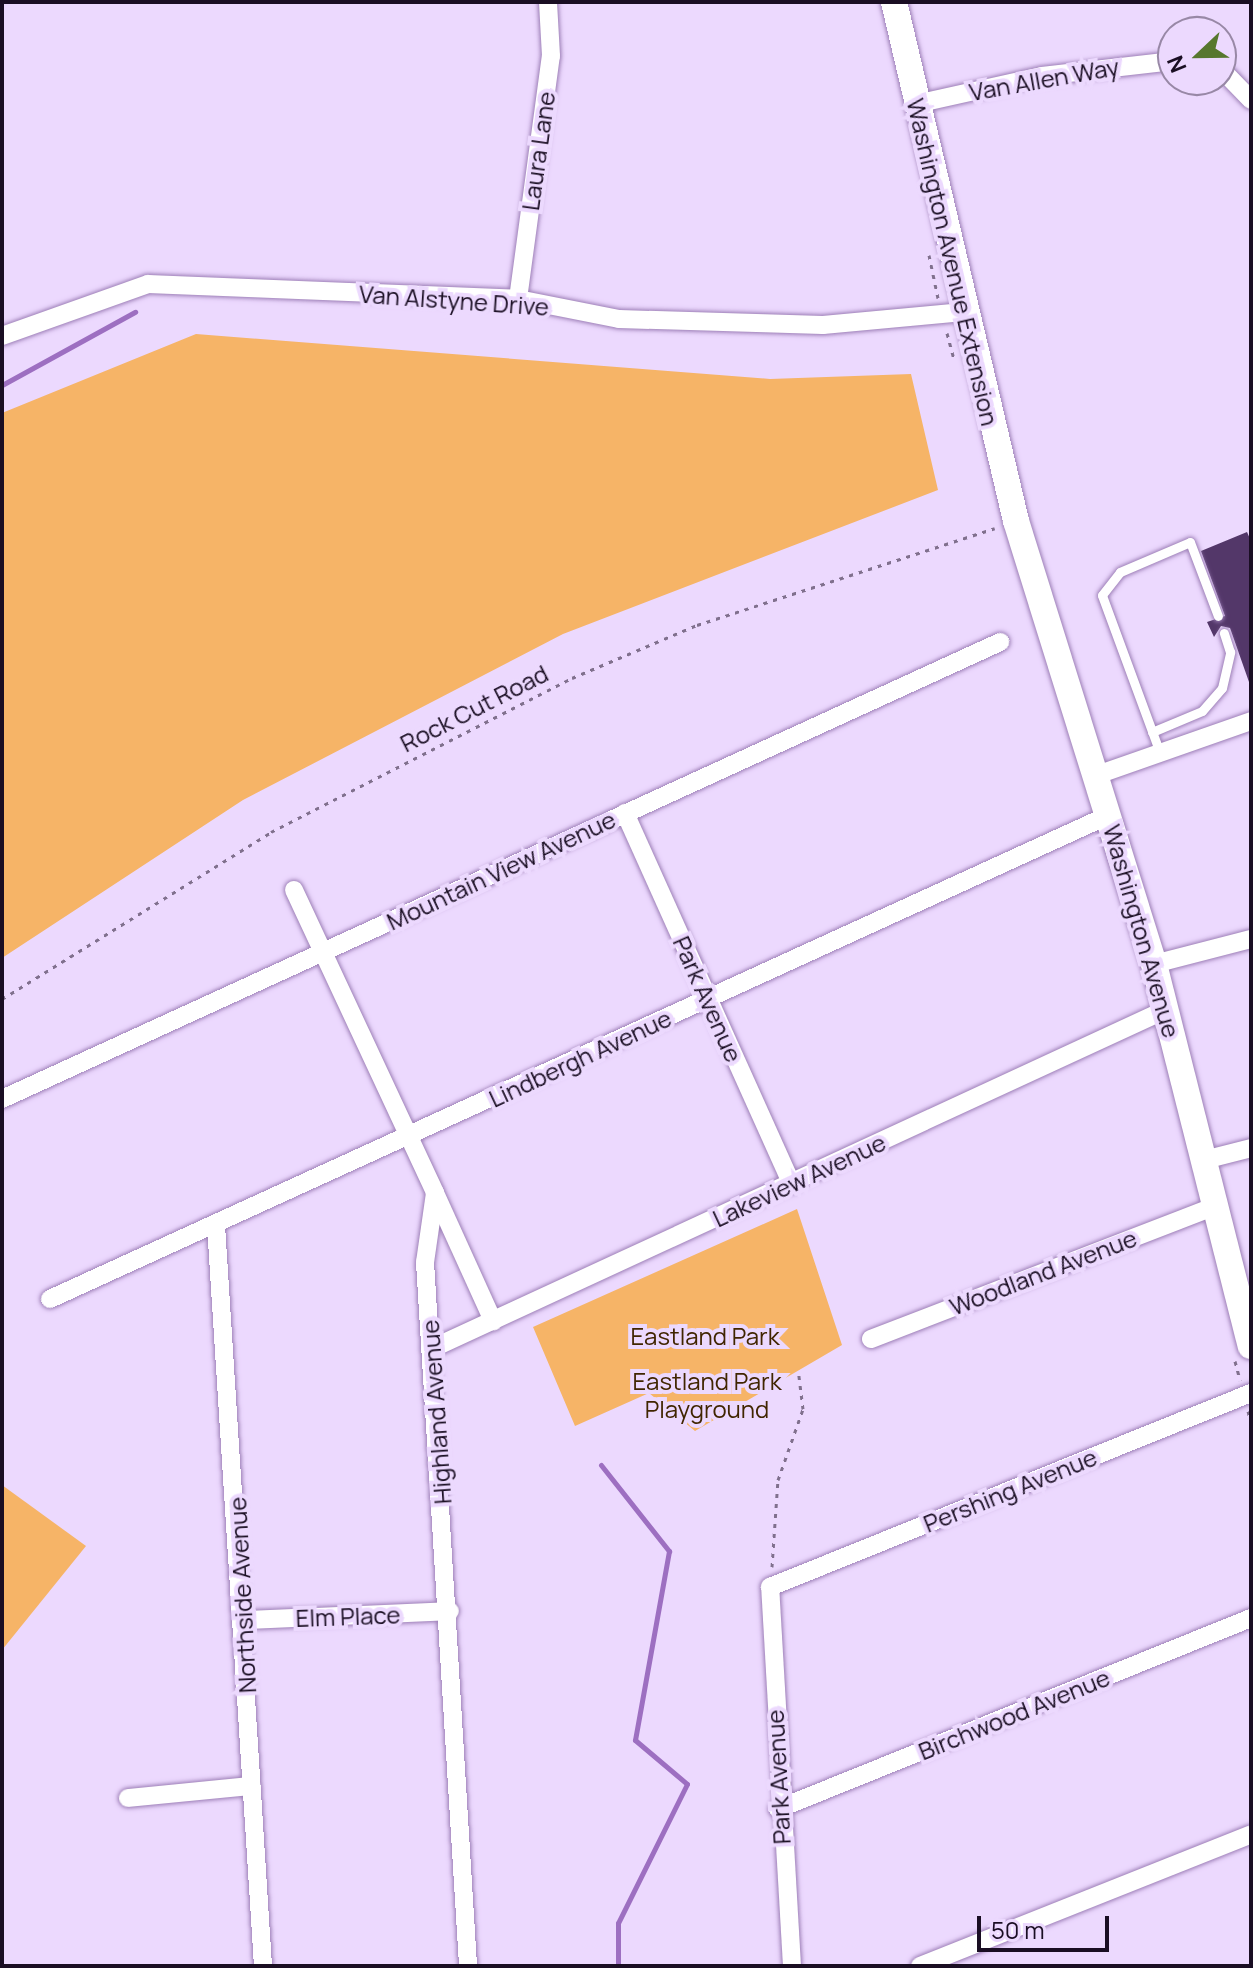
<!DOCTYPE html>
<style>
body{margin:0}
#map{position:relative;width:1253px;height:1968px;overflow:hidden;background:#ecd9fe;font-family:Manrope,sans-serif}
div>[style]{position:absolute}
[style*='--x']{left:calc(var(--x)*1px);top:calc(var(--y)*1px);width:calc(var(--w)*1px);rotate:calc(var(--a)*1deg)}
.green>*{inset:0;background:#f6b467}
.stream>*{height:5px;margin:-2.5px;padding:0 2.5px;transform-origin:2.5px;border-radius:2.5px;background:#9d6fc1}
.building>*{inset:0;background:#533769}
.path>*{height:3px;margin-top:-1.5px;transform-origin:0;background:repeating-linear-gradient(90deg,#80708d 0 4px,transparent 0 10px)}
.roads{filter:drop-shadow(0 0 2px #9d7fb7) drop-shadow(0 0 2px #9d7fb7)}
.lane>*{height:9px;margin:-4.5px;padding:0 4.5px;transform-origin:4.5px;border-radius:4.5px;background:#fff}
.street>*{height:18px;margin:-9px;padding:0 9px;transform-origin:9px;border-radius:9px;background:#fff}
.secondary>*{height:26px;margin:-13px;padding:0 13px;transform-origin:13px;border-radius:13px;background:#fff}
span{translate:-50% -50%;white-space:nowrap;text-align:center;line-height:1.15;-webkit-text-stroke:8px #ecd9fe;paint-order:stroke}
.street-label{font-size:24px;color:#1a0e23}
.park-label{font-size:24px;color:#402500}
.frame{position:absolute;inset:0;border:4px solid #1a0e23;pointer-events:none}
.north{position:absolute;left:1157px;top:16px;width:80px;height:80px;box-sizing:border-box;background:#ecd9fe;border:2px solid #9888a6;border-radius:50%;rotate:248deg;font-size:22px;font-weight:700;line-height:32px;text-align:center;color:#1a0e23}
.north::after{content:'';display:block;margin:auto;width:28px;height:36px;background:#57772e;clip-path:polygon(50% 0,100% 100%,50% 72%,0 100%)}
.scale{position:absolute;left:977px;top:1916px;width:132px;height:36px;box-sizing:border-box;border:4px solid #1a0e23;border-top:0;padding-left:10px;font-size:24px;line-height:28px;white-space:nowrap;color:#1a0e23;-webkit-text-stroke:6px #ecd9fe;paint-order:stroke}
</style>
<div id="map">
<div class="green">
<div style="clip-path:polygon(196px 334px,770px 379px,911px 374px,938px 490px,563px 634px,243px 800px,2px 958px,2px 413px)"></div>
<div style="clip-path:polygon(797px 1209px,842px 1345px,695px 1431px,649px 1393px,575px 1426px,533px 1327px)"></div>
<div style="clip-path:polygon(2px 1485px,86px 1546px,2px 1650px)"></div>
</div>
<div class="stream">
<div style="--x:2;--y:385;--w:152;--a:-28.8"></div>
<div style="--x:601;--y:1465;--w:110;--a:51.7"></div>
<div style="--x:669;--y:1551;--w:192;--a:100.2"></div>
<div style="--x:635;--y:1740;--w:68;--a:40.2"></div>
<div style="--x:687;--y:1784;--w:155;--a:116.4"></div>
<div style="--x:618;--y:1923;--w:43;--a:90"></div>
</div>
<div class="building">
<div style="clip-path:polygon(1247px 532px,1251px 541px,1249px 682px,1230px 628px,1221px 626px,1214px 637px,1207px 622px,1225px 616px,1201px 551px)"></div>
</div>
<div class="path">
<div style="--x:929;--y:255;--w:44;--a:78.2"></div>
<div style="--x:947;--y:333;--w:28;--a:75"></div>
<div style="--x:2;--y:999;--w:317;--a:-31.8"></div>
<div style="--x:271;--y:832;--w:338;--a:-27.1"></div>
<div style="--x:572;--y:678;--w:136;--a:-23"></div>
<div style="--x:697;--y:625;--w:313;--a:-18"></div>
<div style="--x:1235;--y:1361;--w:20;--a:75"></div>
<div style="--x:1248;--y:1411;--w:12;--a:76"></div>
<div style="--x:772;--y:1567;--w:87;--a:-86.1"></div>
<div style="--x:778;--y:1480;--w:75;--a:-70.6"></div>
<div style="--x:803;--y:1409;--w:38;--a:-97"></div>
</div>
<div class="roads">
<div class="lane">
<div style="--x:1152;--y:732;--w:54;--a:-22.8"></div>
<div style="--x:1202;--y:711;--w:30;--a:-49"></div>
<div style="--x:1222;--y:688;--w:37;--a:-77"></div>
<div style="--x:1230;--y:652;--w:20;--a:-108"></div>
<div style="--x:1160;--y:753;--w:168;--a:-110.2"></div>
<div style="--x:1102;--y:595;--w:29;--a:-52"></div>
<div style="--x:1120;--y:572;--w:76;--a:-23.2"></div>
<div style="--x:1190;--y:542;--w:79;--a:69.3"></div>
</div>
<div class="street">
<div style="--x:1221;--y:69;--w:43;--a:45.9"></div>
<div style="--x:916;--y:104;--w:129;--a:-12.5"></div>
<div style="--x:1042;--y:76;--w:132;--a:-6.5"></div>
<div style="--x:518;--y:299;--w:245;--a:-82.3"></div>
<div style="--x:551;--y:56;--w:54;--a:-93.2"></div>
<div style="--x:2;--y:336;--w:155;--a:-19.6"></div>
<div style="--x:148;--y:284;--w:370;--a:2.3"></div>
<div style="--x:518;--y:299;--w:103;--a:11.2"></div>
<div style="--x:619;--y:319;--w:204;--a:1.7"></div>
<div style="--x:823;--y:325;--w:141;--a:-5.3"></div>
<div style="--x:1097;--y:775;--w:163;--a:-19.3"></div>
<div style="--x:625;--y:813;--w:407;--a:65.8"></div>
<div style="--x:294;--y:890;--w:334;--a:65"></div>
<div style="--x:435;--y:1193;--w:70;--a:98.2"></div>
<div style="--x:425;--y:1262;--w:705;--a:86.5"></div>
<div style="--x:1154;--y:964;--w:100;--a:-14.5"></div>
<div style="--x:2;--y:1099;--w:1098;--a:-24.6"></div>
<div style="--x:1204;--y:1160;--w:49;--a:-14.3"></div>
<div style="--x:435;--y:1193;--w:141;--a:65.6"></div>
<div style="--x:216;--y:1225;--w:742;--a:86.37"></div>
<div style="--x:50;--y:1299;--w:1164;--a:-24.56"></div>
<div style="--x:871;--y:1339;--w:369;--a:-21.1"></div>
<div style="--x:431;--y:1349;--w:809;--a:-24.79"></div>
<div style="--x:245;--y:1620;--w:205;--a:-2.5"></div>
<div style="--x:128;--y:1798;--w:124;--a:-5.6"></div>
<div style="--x:778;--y:1809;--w:510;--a:-21.99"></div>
<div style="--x:792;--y:1966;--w:380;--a:-93.3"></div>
<div style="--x:770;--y:1587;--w:519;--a:-21.97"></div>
<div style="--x:920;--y:1966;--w:356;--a:-21.7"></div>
</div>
<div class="secondary">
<div style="--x:894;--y:2;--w:533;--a:76.77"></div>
<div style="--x:1016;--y:521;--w:464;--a:72.7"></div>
<div style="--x:1154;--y:964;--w:394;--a:75.8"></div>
</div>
</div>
<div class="street-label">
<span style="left:1044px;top:79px;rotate:-10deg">Van Allen Way</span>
<span style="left:538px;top:151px;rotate:-82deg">Laura Lane</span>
<span style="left:953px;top:262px;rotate:77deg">Washington Avenue Extension</span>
<span style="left:454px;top:300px;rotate:4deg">Van Alstyne Drive</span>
<span style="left:474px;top:708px;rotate:-27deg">Rock Cut Road</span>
<span style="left:501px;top:870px;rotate:-25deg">Mountain View Avenue</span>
<span style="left:1142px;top:931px;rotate:74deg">Washington Avenue</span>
<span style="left:708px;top:999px;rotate:66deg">Park Avenue</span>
<span style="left:580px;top:1058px;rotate:-25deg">Lindbergh Avenue</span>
<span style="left:799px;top:1180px;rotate:-25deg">Lakeview Avenue</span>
<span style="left:1043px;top:1272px;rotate:-21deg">Woodland Avenue</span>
<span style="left:436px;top:1412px;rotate:-94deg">Highland Avenue</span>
<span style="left:1010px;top:1490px;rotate:-22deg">Pershing Avenue</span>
<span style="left:242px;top:1595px;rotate:-93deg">Northside Avenue</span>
<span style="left:348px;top:1616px;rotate:-2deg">Elm Place</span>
<span style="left:1014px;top:1714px;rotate:-22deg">Birchwood Avenue</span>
<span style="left:778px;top:1777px;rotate:-93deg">Park Avenue</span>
</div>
<div class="park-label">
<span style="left:705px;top:1336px">Eastland Park</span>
<span style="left:707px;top:1395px">Eastland Park<br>Playground</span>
</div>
<div class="frame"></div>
<div class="north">N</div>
<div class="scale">50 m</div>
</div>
